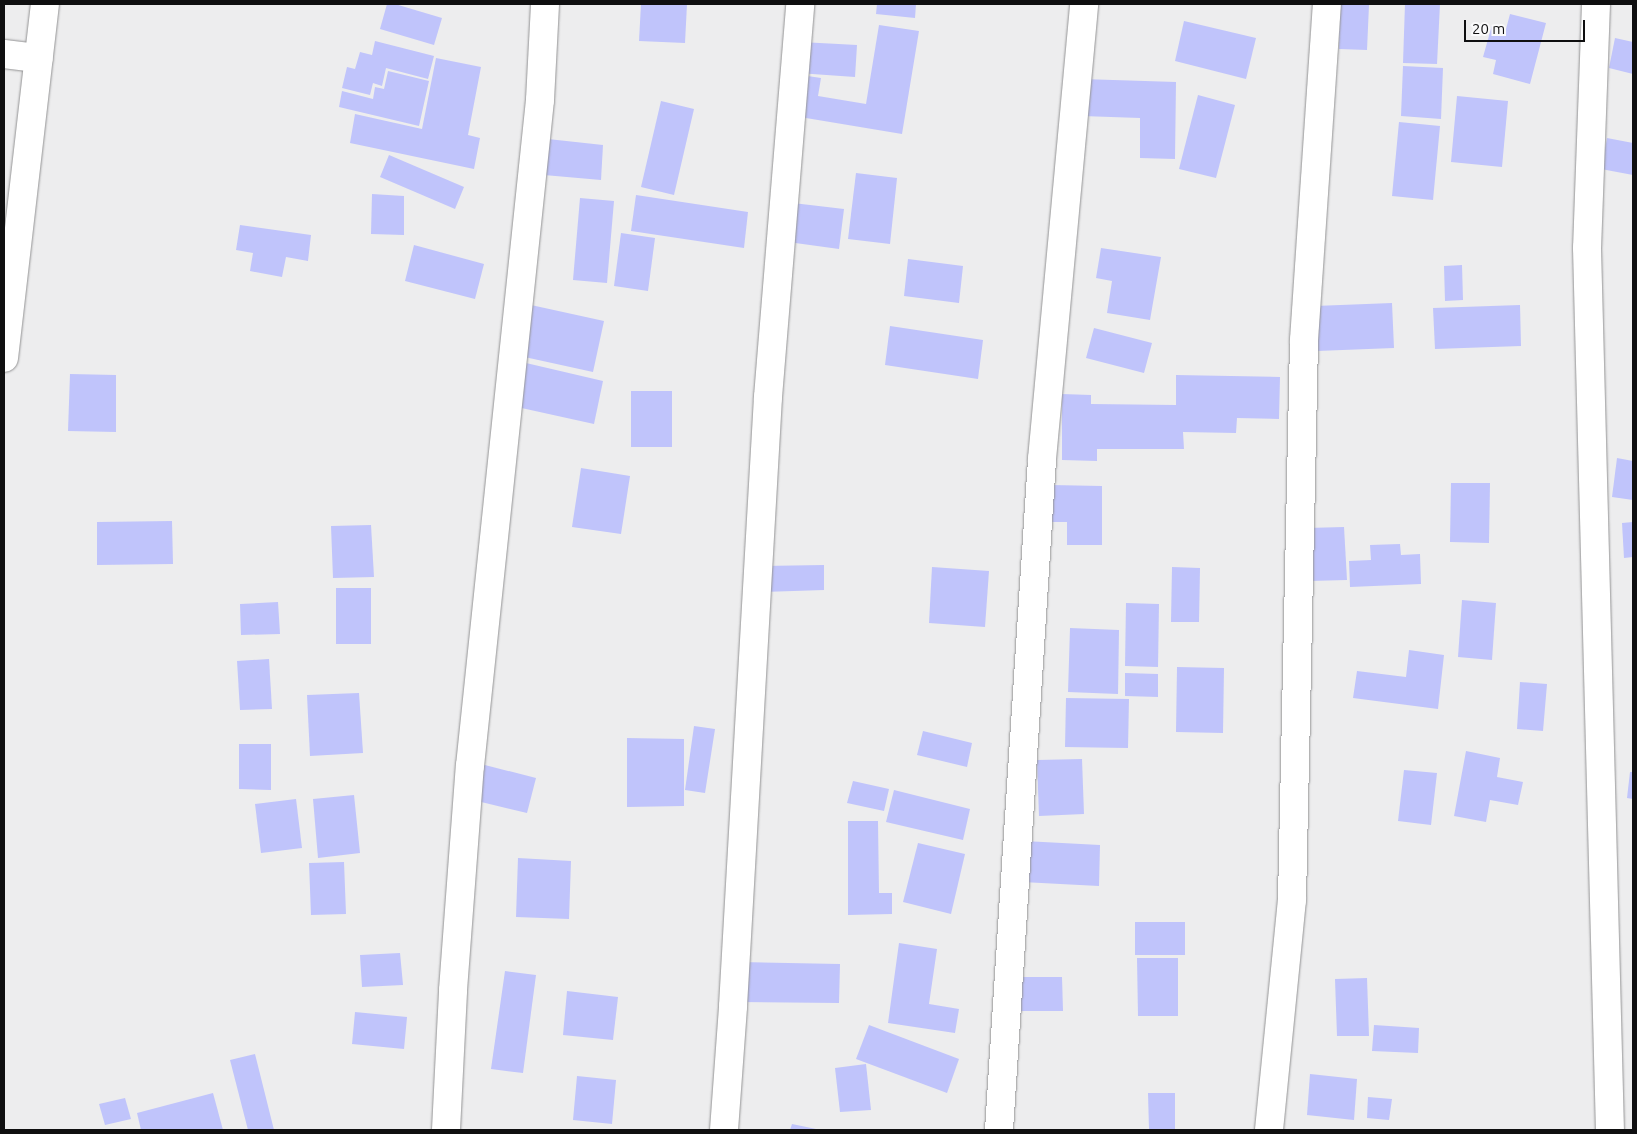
<!DOCTYPE html>
<style>
body{margin:0}
#map{position:relative;width:1637px;height:1134px;overflow:hidden;background:#ededee;font-family:Ubuntu,sans-serif}
div>[style]{position:absolute}
[style*='--x']{left:calc(var(--x)*1px);top:calc(var(--y)*1px);width:calc(var(--w)*1px);rotate:calc(var(--a)*1deg)}
.building>*{inset:0;background:#c0c4fb}
.roads{filter:drop-shadow(0 0 1px #939394) drop-shadow(0 0 1px #939394)}
.minor>*{height:28px;margin:-14px;padding:0 14px;transform-origin:14px;border-radius:14px;background:#fff}
span{translate:-50% -50%;white-space:nowrap;text-align:center;line-height:1.15;-webkit-text-stroke:4px #fafafb;paint-order:stroke}
.frame{position:absolute;inset:0;border:5px solid #0f0f10;pointer-events:none}
.scale{position:absolute;left:1464px;top:20px;width:121px;height:22px;box-sizing:border-box;border:2px solid #0f0f10;border-top:0;padding-left:6px;font-size:15px;line-height:18px;white-space:nowrap;color:#0f0f10;-webkit-text-stroke:4px #fafafb;paint-order:stroke}
</style>
<div id="map">
<div class="building">
<div style="clip-path:polygon(387px 4px,395px 4px,442px 18px,434px 45px,380px 29px)"></div>
<div style="clip-path:polygon(641px 4px,687px 4px,685px 43px,639px 41px)"></div>
<div style="clip-path:polygon(877px 4px,916px 4px,915px 18px,876px 14px)"></div>
<div style="clip-path:polygon(1340px 4px,1369px 5px,1367px 50px,1339px 49px)"></div>
<div style="clip-path:polygon(1405px 4px,1440px 4px,1437px 64px,1403px 63px)"></div>
<div style="clip-path:polygon(1510px 14px,1546px 23px,1530px 84px,1493px 74px,1496px 60px,1483px 57px,1492px 25px,1506px 29px)"></div>
<div style="clip-path:polygon(1184px 21px,1256px 38px,1246px 79px,1175px 61px)"></div>
<div style="clip-path:polygon(879px 25px,919px 31px,902px 134px,794px 116px,801px 75px,821px 78px,818px 96px,866px 104px)"></div>
<div style="clip-path:polygon(1615px 38px,1633px 42px,1633px 74px,1609px 68px)"></div>
<div style="clip-path:polygon(375px 41px,434px 56px,428px 79px,386px 68px,382px 86px,373px 83px,370px 95px,342px 88px,347px 67px,355px 69px,360px 52px,372px 55px)"></div>
<div style="clip-path:polygon(801px 42px,857px 45px,855px 77px,798px 73px)"></div>
<div style="clip-path:polygon(436px 58px,481px 67px,468px 135px,480px 138px,474px 169px,350px 143px,355px 114px,422px 129px)"></div>
<div style="clip-path:polygon(1403px 66px,1443px 68px,1441px 119px,1401px 116px)"></div>
<div style="clip-path:polygon(388px 71px,429px 81px,419px 126px,339px 107px,342px 91px,373px 99px,375px 87px,384px 89px)"></div>
<div style="clip-path:polygon(1082px 79px,1176px 82px,1175px 159px,1140px 158px,1140px 118px,1082px 116px)"></div>
<div style="clip-path:polygon(1198px 95px,1235px 105px,1216px 178px,1179px 169px)"></div>
<div style="clip-path:polygon(1457px 96px,1508px 101px,1502px 167px,1451px 162px)"></div>
<div style="clip-path:polygon(661px 101px,694px 109px,674px 195px,641px 187px)"></div>
<div style="clip-path:polygon(1399px 122px,1440px 126px,1433px 200px,1392px 196px)"></div>
<div style="clip-path:polygon(1607px 138px,1633px 143px,1633px 175px,1601px 169px)"></div>
<div style="clip-path:polygon(548px 139px,603px 145px,601px 180px,544px 175px)"></div>
<div style="clip-path:polygon(389px 155px,464px 187px,455px 209px,380px 177px)"></div>
<div style="clip-path:polygon(856px 173px,897px 178px,890px 244px,848px 239px)"></div>
<div style="clip-path:polygon(372px 194px,404px 196px,404px 235px,371px 234px)"></div>
<div style="clip-path:polygon(636px 195px,748px 212px,744px 248px,631px 231px)"></div>
<div style="clip-path:polygon(580px 198px,614px 201px,607px 283px,573px 280px)"></div>
<div style="clip-path:polygon(793px 203px,844px 209px,839px 249px,788px 242px)"></div>
<div style="clip-path:polygon(240px 225px,311px 235px,308px 261px,286px 257px,282px 277px,250px 271px,253px 253px,236px 250px)"></div>
<div style="clip-path:polygon(621px 233px,655px 238px,648px 291px,614px 286px)"></div>
<div style="clip-path:polygon(414px 245px,484px 264px,475px 299px,405px 281px)"></div>
<div style="clip-path:polygon(1101px 248px,1161px 257px,1150px 320px,1107px 313px,1112px 281px,1096px 278px)"></div>
<div style="clip-path:polygon(908px 259px,963px 266px,959px 303px,904px 296px)"></div>
<div style="clip-path:polygon(1462px 265px,1463px 300px,1445px 301px,1444px 266px)"></div>
<div style="clip-path:polygon(1392px 303px,1394px 348px,1317px 351px,1315px 306px)"></div>
<div style="clip-path:polygon(531px 305px,604px 321px,593px 372px,520px 356px)"></div>
<div style="clip-path:polygon(1520px 305px,1521px 346px,1435px 349px,1433px 308px)"></div>
<div style="clip-path:polygon(890px 326px,983px 340px,978px 379px,885px 365px)"></div>
<div style="clip-path:polygon(1094px 328px,1152px 343px,1144px 373px,1086px 358px)"></div>
<div style="clip-path:polygon(526px 363px,603px 381px,594px 424px,517px 407px)"></div>
<div style="clip-path:polygon(70px 374px,116px 375px,116px 432px,68px 431px)"></div>
<div style="clip-path:polygon(1176px 375px,1280px 377px,1279px 419px,1237px 418px,1236px 433px,1183px 432px,1184px 449px,1097px 449px,1097px 461px,1062px 460px,1062px 394px,1091px 395px,1091px 404px,1176px 405px)"></div>
<div style="clip-path:polygon(631px 391px,672px 391px,672px 447px,631px 447px)"></div>
<div style="clip-path:polygon(1617px 458px,1633px 461px,1633px 500px,1612px 497px)"></div>
<div style="clip-path:polygon(581px 468px,630px 476px,621px 534px,572px 527px)"></div>
<div style="clip-path:polygon(1451px 483px,1490px 483px,1489px 543px,1450px 542px)"></div>
<div style="clip-path:polygon(1051px 485px,1102px 486px,1102px 545px,1067px 545px,1067px 522px,1050px 522px)"></div>
<div style="clip-path:polygon(172px 521px,173px 564px,97px 565px,97px 522px)"></div>
<div style="clip-path:polygon(1633px 522px,1633px 557px,1624px 558px,1622px 523px)"></div>
<div style="clip-path:polygon(371px 525px,374px 577px,333px 578px,331px 526px)"></div>
<div style="clip-path:polygon(1344px 527px,1347px 580px,1309px 581px,1307px 528px)"></div>
<div style="clip-path:polygon(1400px 544px,1401px 555px,1420px 554px,1421px 584px,1350px 587px,1349px 561px,1371px 560px,1370px 545px)"></div>
<div style="clip-path:polygon(824px 565px,824px 590px,763px 592px,762px 566px)"></div>
<div style="clip-path:polygon(932px 567px,989px 571px,985px 627px,929px 623px)"></div>
<div style="clip-path:polygon(1172px 567px,1200px 568px,1199px 622px,1171px 622px)"></div>
<div style="clip-path:polygon(336px 588px,371px 588px,371px 644px,336px 644px)"></div>
<div style="clip-path:polygon(1462px 600px,1496px 603px,1492px 660px,1458px 657px)"></div>
<div style="clip-path:polygon(278px 602px,280px 634px,241px 635px,240px 604px)"></div>
<div style="clip-path:polygon(1126px 603px,1159px 604px,1158px 667px,1125px 666px)"></div>
<div style="clip-path:polygon(1070px 628px,1119px 630px,1118px 694px,1068px 692px)"></div>
<div style="clip-path:polygon(1409px 650px,1444px 655px,1438px 709px,1353px 698px,1357px 671px,1406px 677px)"></div>
<div style="clip-path:polygon(269px 659px,272px 709px,240px 710px,237px 661px)"></div>
<div style="clip-path:polygon(1177px 667px,1224px 668px,1223px 733px,1176px 732px)"></div>
<div style="clip-path:polygon(1125px 673px,1158px 674px,1158px 697px,1125px 696px)"></div>
<div style="clip-path:polygon(1520px 682px,1547px 684px,1543px 731px,1517px 729px)"></div>
<div style="clip-path:polygon(359px 693px,363px 753px,310px 756px,307px 695px)"></div>
<div style="clip-path:polygon(1066px 698px,1129px 699px,1128px 748px,1065px 747px)"></div>
<div style="clip-path:polygon(694px 726px,715px 729px,705px 793px,685px 790px)"></div>
<div style="clip-path:polygon(923px 731px,972px 743px,967px 767px,917px 755px)"></div>
<div style="clip-path:polygon(627px 738px,684px 739px,684px 806px,627px 807px)"></div>
<div style="clip-path:polygon(239px 744px,271px 744px,271px 790px,239px 789px)"></div>
<div style="clip-path:polygon(1466px 751px,1500px 758px,1497px 777px,1523px 782px,1518px 805px,1490px 800px,1486px 822px,1454px 816px)"></div>
<div style="clip-path:polygon(1082px 759px,1084px 814px,1039px 816px,1037px 760px)"></div>
<div style="clip-path:polygon(481px 764px,536px 778px,527px 813px,473px 800px)"></div>
<div style="clip-path:polygon(1404px 770px,1437px 773px,1431px 825px,1398px 821px)"></div>
<div style="clip-path:polygon(1630px 772px,1633px 772px,1633px 799px,1627px 798px)"></div>
<div style="clip-path:polygon(853px 781px,889px 789px,884px 811px,847px 803px)"></div>
<div style="clip-path:polygon(894px 790px,970px 809px,963px 840px,886px 822px)"></div>
<div style="clip-path:polygon(354px 795px,360px 853px,318px 858px,313px 799px)"></div>
<div style="clip-path:polygon(296px 799px,302px 848px,261px 853px,255px 804px)"></div>
<div style="clip-path:polygon(848px 821px,878px 821px,879px 893px,892px 893px,892px 914px,848px 915px)"></div>
<div style="clip-path:polygon(1024px 841px,1100px 845px,1099px 886px,1022px 882px)"></div>
<div style="clip-path:polygon(918px 843px,965px 854px,951px 914px,903px 902px)"></div>
<div style="clip-path:polygon(518px 858px,571px 861px,569px 919px,516px 917px)"></div>
<div style="clip-path:polygon(344px 862px,346px 914px,311px 915px,309px 863px)"></div>
<div style="clip-path:polygon(1135px 922px,1185px 922px,1185px 955px,1135px 955px)"></div>
<div style="clip-path:polygon(899px 943px,937px 949px,929px 1004px,959px 1009px,955px 1033px,888px 1023px)"></div>
<div style="clip-path:polygon(400px 953px,403px 985px,362px 987px,360px 955px)"></div>
<div style="clip-path:polygon(1137px 958px,1178px 958px,1178px 1016px,1138px 1016px)"></div>
<div style="clip-path:polygon(740px 962px,840px 964px,839px 1003px,740px 1002px)"></div>
<div style="clip-path:polygon(505px 971px,536px 975px,523px 1073px,491px 1069px)"></div>
<div style="clip-path:polygon(1016px 977px,1062px 977px,1063px 1011px,1016px 1011px)"></div>
<div style="clip-path:polygon(1367px 978px,1369px 1036px,1337px 1036px,1335px 979px)"></div>
<div style="clip-path:polygon(567px 991px,618px 997px,613px 1040px,563px 1035px)"></div>
<div style="clip-path:polygon(355px 1012px,407px 1017px,404px 1049px,352px 1044px)"></div>
<div style="clip-path:polygon(869px 1025px,959px 1059px,947px 1093px,856px 1059px)"></div>
<div style="clip-path:polygon(1374px 1025px,1419px 1028px,1418px 1053px,1372px 1051px)"></div>
<div style="clip-path:polygon(255px 1054px,274px 1130px,248px 1130px,230px 1060px)"></div>
<div style="clip-path:polygon(866px 1064px,871px 1110px,840px 1112px,835px 1068px)"></div>
<div style="clip-path:polygon(1310px 1074px,1357px 1079px,1354px 1120px,1307px 1115px)"></div>
<div style="clip-path:polygon(577px 1076px,616px 1080px,612px 1124px,573px 1120px)"></div>
<div style="clip-path:polygon(213px 1093px,223px 1130px,141px 1130px,137px 1113px)"></div>
<div style="clip-path:polygon(1148px 1093px,1175px 1093px,1175px 1129px,1149px 1129px)"></div>
<div style="clip-path:polygon(1368px 1097px,1392px 1099px,1389px 1120px,1367px 1118px)"></div>
<div style="clip-path:polygon(125px 1098px,131px 1119px,105px 1125px,99px 1104px)"></div>
<div style="clip-path:polygon(792px 1124px,816px 1129px,816px 1130px,790px 1130px)"></div>
</div>
<div class="roads">
<div class="minor">
<div style="--x:1596;--y:4;--w:244;--a:92.1"></div>
<div style="--x:1587;--y:248;--w:882;--a:88.51"></div>
<div style="--x:4;--y:54;--w:35;--a:7"></div>
<div style="--x:4;--y:358;--w:356;--a:-83.4"></div>
<div style="--x:446;--y:1130;--w:140;--a:-87.1"></div>
<div style="--x:453;--y:990;--w:225;--a:-85.7"></div>
<div style="--x:470;--y:766;--w:670;--a:-84"></div>
<div style="--x:540;--y:100;--w:96;--a:-87"></div>
<div style="--x:724;--y:1130;--w:124;--a:-85.8"></div>
<div style="--x:733;--y:1006;--w:610;--a:-86.71"></div>
<div style="--x:768;--y:397;--w:394;--a:-85.3"></div>
<div style="--x:999;--y:1130;--w:672;--a:-86.33"></div>
<div style="--x:1042;--y:459;--w:457;--a:-84.7"></div>
<div style="--x:1269;--y:1130;--w:231;--a:-84.3"></div>
<div style="--x:1292;--y:900;--w:560;--a:-88.77"></div>
<div style="--x:1304;--y:340;--w:337;--a:-86.1"></div>
</div>
</div>
<div class="frame"></div>
<div class="scale">20 m</div>
</div>
